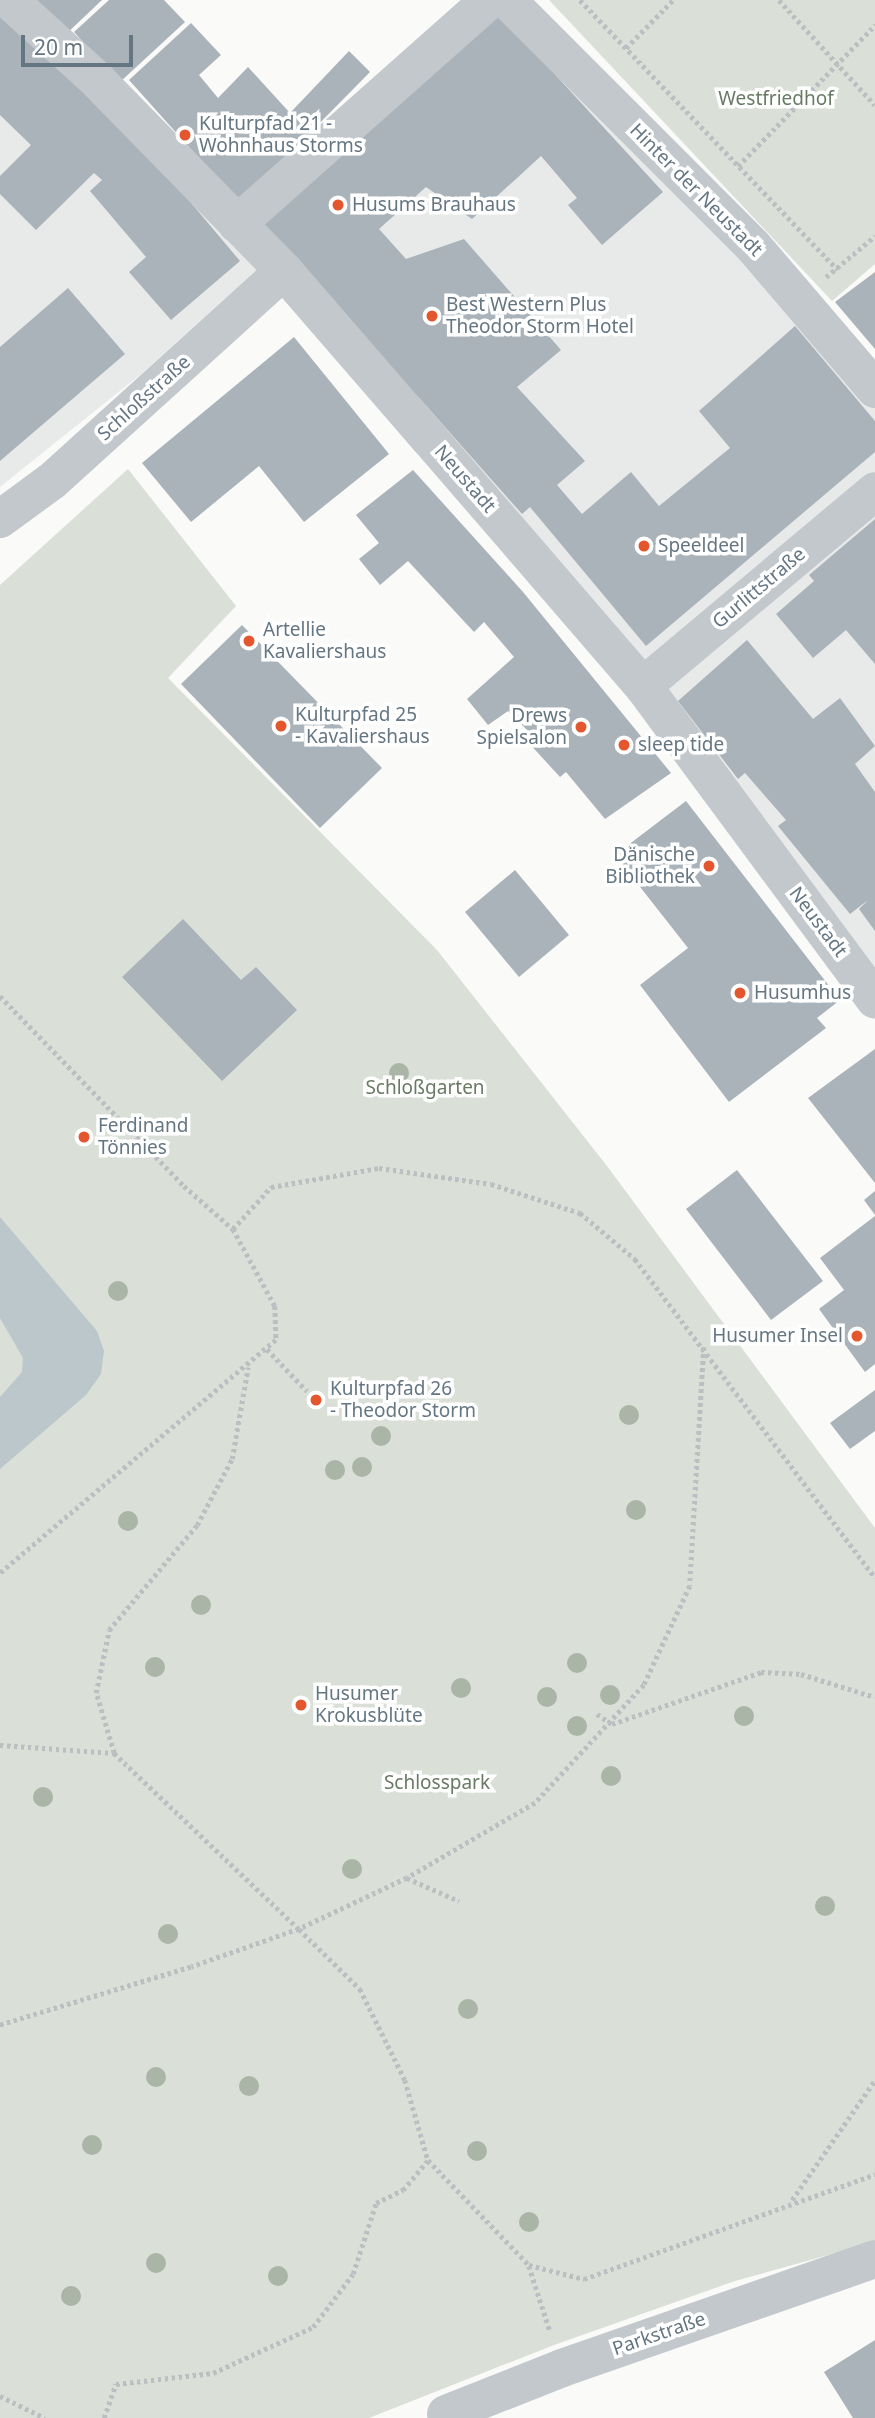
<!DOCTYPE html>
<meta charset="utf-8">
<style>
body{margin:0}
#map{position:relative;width:875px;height:2418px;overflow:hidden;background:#fafaf8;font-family:"Noto Sans",sans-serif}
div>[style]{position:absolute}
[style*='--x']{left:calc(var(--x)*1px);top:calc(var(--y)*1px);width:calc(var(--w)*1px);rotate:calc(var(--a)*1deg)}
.built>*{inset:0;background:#e8e9e9}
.green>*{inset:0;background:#dadfd7}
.water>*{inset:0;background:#bbc7cb}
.building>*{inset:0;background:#aab3b9}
.path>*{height:4.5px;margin-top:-2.25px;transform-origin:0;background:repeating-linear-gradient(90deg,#bbbfc2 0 3.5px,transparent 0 7px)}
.minor>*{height:38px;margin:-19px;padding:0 19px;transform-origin:19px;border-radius:19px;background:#c3c8cc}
.trees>*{width:20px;height:20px;margin:-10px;border-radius:50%;background:#aab4a7}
.dots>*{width:19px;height:19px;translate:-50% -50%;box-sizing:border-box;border:4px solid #fff;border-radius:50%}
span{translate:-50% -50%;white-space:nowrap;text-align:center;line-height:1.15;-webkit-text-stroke:7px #fff;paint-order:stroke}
.park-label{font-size:19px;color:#687a64}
.poi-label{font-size:19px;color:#657683}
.left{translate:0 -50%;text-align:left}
.right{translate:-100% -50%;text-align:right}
.street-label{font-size:19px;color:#657683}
.scale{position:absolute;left:21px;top:35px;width:112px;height:32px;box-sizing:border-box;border:4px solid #657683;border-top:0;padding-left:9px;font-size:21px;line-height:24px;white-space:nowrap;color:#657683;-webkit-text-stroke:5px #fff;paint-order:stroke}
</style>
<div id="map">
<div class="built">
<div style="clip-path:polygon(497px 0,875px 398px,875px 477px,644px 674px,245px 223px)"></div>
<div style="clip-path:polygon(0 6px,263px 264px,141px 374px,0 487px)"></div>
<div style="clip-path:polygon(875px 501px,875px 985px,658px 688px)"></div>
</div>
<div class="green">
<div style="clip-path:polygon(549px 0,875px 0,875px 264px,832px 301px)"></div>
<div style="clip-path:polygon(128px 469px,236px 606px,168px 678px,437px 950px,607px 1166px,875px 1528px,875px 2242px,735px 2281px,554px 2345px,369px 2418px,0 2418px,0 585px)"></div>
</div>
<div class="water">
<div style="clip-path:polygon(0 1217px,97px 1331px,104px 1351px,101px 1374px,86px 1395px,0 1469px,0 1397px,22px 1372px,23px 1358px,0 1318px)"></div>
</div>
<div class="building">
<div style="clip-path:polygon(30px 0,102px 0,64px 36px)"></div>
<div style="clip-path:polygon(109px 0,164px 0,185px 22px,120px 82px,74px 32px)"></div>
<div style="clip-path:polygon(0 5px,171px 179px,240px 261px,171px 320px,129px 272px,146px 257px,90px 191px,102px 180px,94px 173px,36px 230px,0 194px,0 176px,31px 145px,0 115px)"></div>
<div style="clip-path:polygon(495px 9px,663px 192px,602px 245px,568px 205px,577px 198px,541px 156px,472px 219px,426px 187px,379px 229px,406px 259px,464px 239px,561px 350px,517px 387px,585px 461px,557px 485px,582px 514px,631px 472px,659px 506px,730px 448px,699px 411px,795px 326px,875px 421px,875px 452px,646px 646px,530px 507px,522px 514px,421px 400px,250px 224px)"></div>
<div style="clip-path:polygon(191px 23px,221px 55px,199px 75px,218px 98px,248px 67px,290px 113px,349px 51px,370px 72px,240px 204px,129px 80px)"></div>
<div style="clip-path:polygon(875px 272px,875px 349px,835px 302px)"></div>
<div style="clip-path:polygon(68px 288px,125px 354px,0 461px,0 347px)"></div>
<div style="clip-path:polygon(294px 337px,389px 454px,304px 522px,259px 466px,191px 522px,142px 463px)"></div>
<div style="clip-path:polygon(413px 470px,523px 592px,671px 773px,605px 819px,566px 772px,560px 777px,527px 741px,533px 736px,508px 711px,488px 725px,467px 699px,514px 657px,484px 622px,474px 632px,408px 561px,380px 585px,359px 559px,379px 543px,356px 515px)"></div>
<div style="clip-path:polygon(875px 519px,875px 664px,846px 630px,813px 658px,776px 614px,814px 581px,809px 575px)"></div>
<div style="clip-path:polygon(242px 625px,382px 768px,320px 828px,181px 684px)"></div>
<div style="clip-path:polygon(747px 640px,813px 719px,840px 698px,875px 746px,855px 764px,875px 792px,875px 931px,859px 909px,868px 900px,850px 914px,778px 826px,786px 820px,745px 773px,738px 779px,678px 701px)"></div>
<div style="clip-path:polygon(686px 801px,840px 1000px,817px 1018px,826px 1028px,729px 1102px,640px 985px,688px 948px,615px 855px)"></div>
<div style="clip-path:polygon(515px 870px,569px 935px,519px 977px,465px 912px)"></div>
<div style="clip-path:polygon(183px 919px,241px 980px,256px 967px,297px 1010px,222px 1081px,122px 977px)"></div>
<div style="clip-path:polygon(875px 1049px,875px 1183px,808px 1098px)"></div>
<div style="clip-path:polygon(737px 1170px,823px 1281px,771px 1320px,686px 1209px)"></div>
<div style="clip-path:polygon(875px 1191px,875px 1215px,864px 1200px)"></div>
<div style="clip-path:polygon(875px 1216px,875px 1364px,865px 1372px,819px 1309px,844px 1290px,820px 1258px)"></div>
<div style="clip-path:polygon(875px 1390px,875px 1431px,850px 1449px,830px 1423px)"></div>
<div style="clip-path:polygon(875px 2340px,875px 2418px,853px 2418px,824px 2372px)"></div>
</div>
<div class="path">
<div style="--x:580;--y:0;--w:373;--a:46.3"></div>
<div style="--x:779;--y:0;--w:142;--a:47.6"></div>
<div style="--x:626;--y:48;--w:67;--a:-45.6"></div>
<div style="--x:738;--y:166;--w:197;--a:-45.8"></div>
<div style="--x:826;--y:277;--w:64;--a:-39.9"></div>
<div style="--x:0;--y:996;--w:264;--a:45.9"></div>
<div style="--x:184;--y:1186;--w:65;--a:41.3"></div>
<div style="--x:233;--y:1229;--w:88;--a:61.4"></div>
<div style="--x:275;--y:1306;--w:34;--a:88"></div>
<div style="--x:276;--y:1340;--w:361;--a:139.8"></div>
<div style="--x:233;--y:1229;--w:57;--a:-47.9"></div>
<div style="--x:271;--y:1187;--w:110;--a:-10"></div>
<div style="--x:379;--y:1168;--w:113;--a:8.1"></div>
<div style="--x:491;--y:1184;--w:94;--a:18"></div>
<div style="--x:580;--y:1213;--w:72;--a:39.9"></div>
<div style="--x:635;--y:1259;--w:399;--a:53"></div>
<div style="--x:704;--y:1347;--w:239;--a:93.4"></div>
<div style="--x:690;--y:1586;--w:109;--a:114.9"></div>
<div style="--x:644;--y:1685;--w:161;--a:132.7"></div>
<div style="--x:535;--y:1803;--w:148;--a:149.6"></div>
<div style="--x:407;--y:1878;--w:119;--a:154.7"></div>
<div style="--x:299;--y:1929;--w:86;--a:44.5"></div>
<div style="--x:360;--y:1989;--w:102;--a:63.7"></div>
<div style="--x:405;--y:2080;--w:83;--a:74"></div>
<div style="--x:428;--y:2160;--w:146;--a:46.1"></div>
<div style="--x:529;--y:2265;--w:57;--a:14.3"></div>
<div style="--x:584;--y:2279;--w:309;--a:-19.8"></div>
<div style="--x:267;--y:1349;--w:58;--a:46.4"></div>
<div style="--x:597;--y:1714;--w:18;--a:34"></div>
<div style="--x:612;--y:1724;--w:158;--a:-19.2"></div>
<div style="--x:761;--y:1672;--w:40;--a:2.9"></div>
<div style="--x:801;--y:1674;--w:77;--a:17.3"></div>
<div style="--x:0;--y:1745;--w:114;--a:4"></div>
<div style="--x:114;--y:1753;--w:255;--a:43.6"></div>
<div style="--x:299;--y:1929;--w:114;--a:160.6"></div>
<div style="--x:191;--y:1967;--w:200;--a:163.1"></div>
<div style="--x:114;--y:1753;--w:63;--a:-106.7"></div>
<div style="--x:96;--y:1693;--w:64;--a:-78.3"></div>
<div style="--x:109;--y:1630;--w:137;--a:-50"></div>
<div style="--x:197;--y:1525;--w:75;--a:-62.1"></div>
<div style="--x:232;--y:1459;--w:93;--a:-80.1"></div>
<div style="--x:407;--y:1878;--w:57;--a:23.9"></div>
<div style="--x:792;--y:2200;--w:146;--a:-55.3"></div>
<div style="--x:529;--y:2266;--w:68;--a:72.1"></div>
<div style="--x:0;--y:2396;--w:50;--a:26.1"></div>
<div style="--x:104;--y:2418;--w:36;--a:-71"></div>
<div style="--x:116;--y:2384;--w:98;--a:-6.5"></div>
<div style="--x:213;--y:2373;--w:110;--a:-24.7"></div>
<div style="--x:313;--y:2327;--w:66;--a:-53"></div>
<div style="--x:353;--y:2274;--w:75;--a:-72.1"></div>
<div style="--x:376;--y:2203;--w:30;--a:-26"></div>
<div style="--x:403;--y:2190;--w:39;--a:-50"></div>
</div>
<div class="minor">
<div style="--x:9;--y:0;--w:118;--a:42.2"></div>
<div style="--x:96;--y:79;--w:269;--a:45.6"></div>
<div style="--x:284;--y:271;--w:220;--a:49.1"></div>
<div style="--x:428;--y:437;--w:329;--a:49.2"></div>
<div style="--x:643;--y:686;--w:390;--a:53.5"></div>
<div style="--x:507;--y:0;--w:348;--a:45"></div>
<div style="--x:753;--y:246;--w:188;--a:49.5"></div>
<div style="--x:237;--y:224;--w:337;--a:-41.6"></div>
<div style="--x:0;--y:519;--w:64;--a:-36.2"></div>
<div style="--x:52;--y:481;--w:313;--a:-42.2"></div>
<div style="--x:643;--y:686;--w:303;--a:-40"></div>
<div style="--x:446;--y:2414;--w:125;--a:-21.6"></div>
<div style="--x:562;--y:2368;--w:331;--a:-19.2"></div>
</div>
<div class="trees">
<div style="left:399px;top:1073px"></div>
<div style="left:118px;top:1291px"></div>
<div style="left:629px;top:1415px"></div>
<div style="left:381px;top:1436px"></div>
<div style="left:362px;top:1467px"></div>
<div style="left:335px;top:1470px"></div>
<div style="left:636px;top:1510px"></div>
<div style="left:128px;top:1521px"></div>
<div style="left:201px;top:1605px"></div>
<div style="left:577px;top:1663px"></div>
<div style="left:155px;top:1667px"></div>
<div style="left:461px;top:1688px"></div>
<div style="left:610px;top:1695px"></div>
<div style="left:547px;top:1697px"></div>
<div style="left:744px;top:1716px"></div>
<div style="left:577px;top:1726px"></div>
<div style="left:611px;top:1776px"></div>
<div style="left:43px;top:1797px"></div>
<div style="left:352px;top:1869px"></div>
<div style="left:825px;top:1906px"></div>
<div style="left:168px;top:1934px"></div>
<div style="left:468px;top:2009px"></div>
<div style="left:156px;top:2077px"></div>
<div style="left:249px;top:2086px"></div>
<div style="left:92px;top:2145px"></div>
<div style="left:477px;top:2151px"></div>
<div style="left:529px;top:2222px"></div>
<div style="left:156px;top:2263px"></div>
<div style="left:278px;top:2276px"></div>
<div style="left:71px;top:2296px"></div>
</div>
<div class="dots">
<div style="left:185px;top:135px;background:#e4572e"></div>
<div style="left:338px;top:205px;background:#e4572e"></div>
<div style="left:432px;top:316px;background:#e4572e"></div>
<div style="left:644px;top:546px;background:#e4572e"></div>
<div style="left:249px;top:641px;background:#e4572e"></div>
<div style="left:281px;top:726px;background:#e4572e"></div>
<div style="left:581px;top:727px;background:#e4572e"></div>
<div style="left:624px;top:745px;background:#e4572e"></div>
<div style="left:709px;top:866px;background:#e4572e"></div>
<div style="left:740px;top:993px;background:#e4572e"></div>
<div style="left:84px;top:1137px;background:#e4572e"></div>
<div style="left:857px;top:1336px;background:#e4572e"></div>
<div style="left:316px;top:1400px;background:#e4572e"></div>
<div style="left:301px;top:1705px;background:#e4572e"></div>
</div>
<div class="park-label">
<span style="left:776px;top:99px">Westfriedhof</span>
<span style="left:425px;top:1088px">Schloßgarten</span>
<span style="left:437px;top:1783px">Schlosspark</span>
</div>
<div class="poi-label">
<span class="left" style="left:199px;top:135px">Kulturpfad 21 -<br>Wohnhaus Storms</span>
<span class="left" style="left:352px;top:205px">Husums Brauhaus</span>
<span class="left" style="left:446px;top:316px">Best Western Plus<br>Theodor Storm Hotel</span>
<span class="left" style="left:658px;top:546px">Speeldeel</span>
<span class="left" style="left:263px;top:641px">Artellie<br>Kavaliershaus</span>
<span class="left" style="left:295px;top:726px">Kulturpfad 25<br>- Kavaliershaus</span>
<span class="right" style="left:567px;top:727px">Drews<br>Spielsalon</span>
<span class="left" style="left:638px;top:745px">sleep tide</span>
<span class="right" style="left:695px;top:866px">Dänische<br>Bibliothek</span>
<span class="left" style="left:754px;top:993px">Husumhus</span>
<span class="left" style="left:98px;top:1137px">Ferdinand<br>Tönnies</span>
<span class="right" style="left:843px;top:1336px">Husumer Insel</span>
<span class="left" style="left:330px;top:1400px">Kulturpfad 26<br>- Theodor Storm</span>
<span class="left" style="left:315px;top:1705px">Husumer<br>Krokusblüte</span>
</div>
<div class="street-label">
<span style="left:696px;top:190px;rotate:45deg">Hinter der Neustadt</span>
<span style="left:144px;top:398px;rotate:-42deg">Schloßstraße</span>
<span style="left:465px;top:479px;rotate:49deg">Neustadt</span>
<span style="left:759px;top:588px;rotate:-40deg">Gurlittstraße</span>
<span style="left:818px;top:922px;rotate:53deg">Neustadt</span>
<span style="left:659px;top:2334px;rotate:-19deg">Parkstraße</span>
</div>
<div class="scale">20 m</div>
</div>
